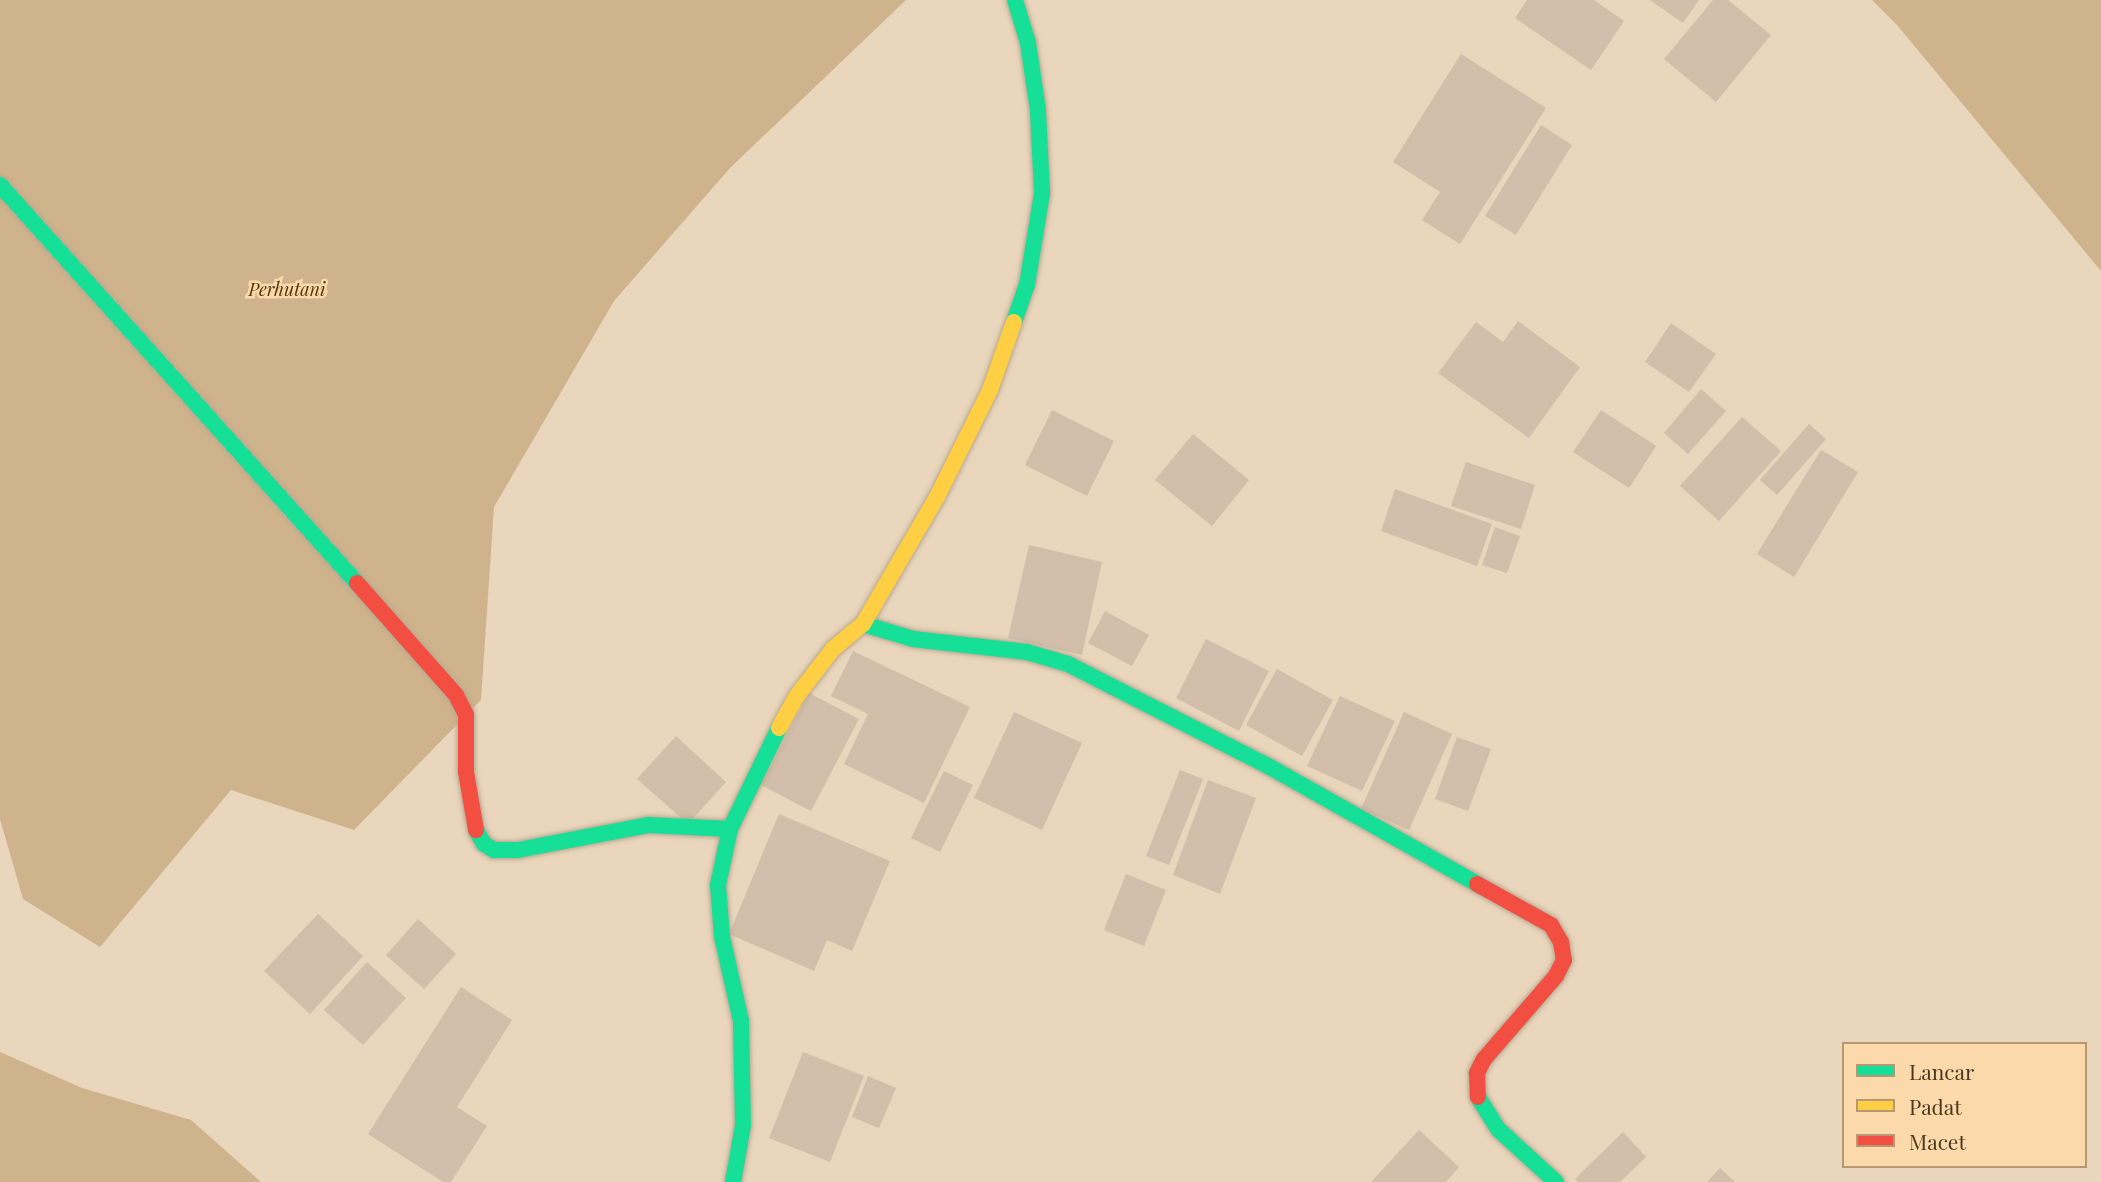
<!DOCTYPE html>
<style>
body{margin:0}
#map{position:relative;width:2101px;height:1182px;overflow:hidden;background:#e9d6bc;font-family:"Playfair Display",serif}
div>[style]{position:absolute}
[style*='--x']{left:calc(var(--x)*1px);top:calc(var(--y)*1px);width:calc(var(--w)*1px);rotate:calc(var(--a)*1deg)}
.forest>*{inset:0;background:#cfb38c}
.building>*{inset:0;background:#d2beaa}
.roads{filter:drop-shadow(0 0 2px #b8a891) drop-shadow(0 0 2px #b8a891)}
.fast>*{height:16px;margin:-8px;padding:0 8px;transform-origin:8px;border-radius:8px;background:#16e098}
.slow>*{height:16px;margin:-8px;padding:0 8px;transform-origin:8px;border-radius:8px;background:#ffcf43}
.jam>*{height:16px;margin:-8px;padding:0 8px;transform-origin:8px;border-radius:8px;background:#f24e42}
span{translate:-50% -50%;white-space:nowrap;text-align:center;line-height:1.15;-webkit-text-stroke:5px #fbd9aa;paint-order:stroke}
.park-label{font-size:18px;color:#4f360c;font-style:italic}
.legend{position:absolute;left:1842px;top:1042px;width:245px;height:126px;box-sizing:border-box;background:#fbd9aa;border:2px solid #b49972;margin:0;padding:9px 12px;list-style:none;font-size:21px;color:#49381f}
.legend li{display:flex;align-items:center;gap:14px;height:35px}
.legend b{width:35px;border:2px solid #b49972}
</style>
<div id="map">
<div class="forest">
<div style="clip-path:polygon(0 0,906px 0,730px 168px,614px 301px,494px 507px,481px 700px,354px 830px,231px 790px,100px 947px,23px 899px,0 819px)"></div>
<div style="clip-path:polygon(1872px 0,2101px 0,2101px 271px,1897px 25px)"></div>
<div style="clip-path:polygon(0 1052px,82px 1088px,191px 1120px,261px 1182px,0 1182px)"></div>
</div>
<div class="building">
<div style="clip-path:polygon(1527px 0,1594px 0,1624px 21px,1591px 70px,1515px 18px)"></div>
<div style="clip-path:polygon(1650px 0,1699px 0,1683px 23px)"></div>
<div style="clip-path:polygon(1713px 0,1728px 0,1771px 35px,1716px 102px,1664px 59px)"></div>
<div style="clip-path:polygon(1461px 54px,1546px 108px,1460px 244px,1422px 220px,1440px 192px,1393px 162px)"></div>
<div style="clip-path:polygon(1541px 125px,1572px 145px,1516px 235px,1485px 216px)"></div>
<div style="clip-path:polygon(1518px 321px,1580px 367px,1529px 438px,1438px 373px,1476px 322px,1503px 342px)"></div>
<div style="clip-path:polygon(1671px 323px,1716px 354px,1689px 392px,1645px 362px)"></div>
<div style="clip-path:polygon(1701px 389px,1726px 411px,1688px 454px,1664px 433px)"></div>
<div style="clip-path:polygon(1052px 410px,1114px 441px,1087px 496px,1025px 465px)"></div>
<div style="clip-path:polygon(1601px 410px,1656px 446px,1629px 488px,1573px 452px)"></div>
<div style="clip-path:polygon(1742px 417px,1781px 451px,1719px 521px,1680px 486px)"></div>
<div style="clip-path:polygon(1809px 424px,1826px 439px,1777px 495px,1760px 480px)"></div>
<div style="clip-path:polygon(1193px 434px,1249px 480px,1212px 526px,1155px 480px)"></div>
<div style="clip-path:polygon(1821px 450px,1858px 472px,1794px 577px,1757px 554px)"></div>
<div style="clip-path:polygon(1466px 462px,1535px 485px,1521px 529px,1451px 506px)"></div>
<div style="clip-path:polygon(1395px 489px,1492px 524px,1477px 566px,1381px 531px)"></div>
<div style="clip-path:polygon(1495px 527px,1520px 536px,1507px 573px,1482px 565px)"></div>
<div style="clip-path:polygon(1029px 545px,1102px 562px,1082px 655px,1008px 638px)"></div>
<div style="clip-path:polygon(1105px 611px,1149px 635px,1132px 666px,1088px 643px)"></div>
<div style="clip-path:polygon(1206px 639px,1269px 671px,1239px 731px,1176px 698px)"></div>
<div style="clip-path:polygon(853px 651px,970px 707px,924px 803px,844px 764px,868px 714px,831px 696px)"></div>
<div style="clip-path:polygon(1277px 669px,1333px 700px,1302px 756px,1246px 725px)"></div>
<div style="clip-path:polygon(809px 693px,859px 719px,811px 811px,761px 785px)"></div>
<div style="clip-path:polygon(1340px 696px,1395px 721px,1362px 791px,1307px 766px)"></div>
<div style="clip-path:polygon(1014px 712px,1082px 743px,1042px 830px,974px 798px)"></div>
<div style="clip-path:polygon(1404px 712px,1452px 734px,1409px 830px,1361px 809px)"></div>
<div style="clip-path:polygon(676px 736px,726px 782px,688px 824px,637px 779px)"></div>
<div style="clip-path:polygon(1457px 737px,1491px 749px,1468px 811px,1435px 799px)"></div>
<div style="clip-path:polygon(1180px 770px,1203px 779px,1169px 865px,1146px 856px)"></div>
<div style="clip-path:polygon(944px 771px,973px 785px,940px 852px,911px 838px)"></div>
<div style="clip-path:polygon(1208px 780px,1256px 798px,1220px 894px,1173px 875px)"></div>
<div style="clip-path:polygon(779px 814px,890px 861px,852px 951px,827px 940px,814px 971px,729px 934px)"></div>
<div style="clip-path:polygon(1126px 874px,1166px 890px,1144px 946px,1104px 930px)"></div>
<div style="clip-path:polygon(318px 914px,363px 956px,310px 1014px,264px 971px)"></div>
<div style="clip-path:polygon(418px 919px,456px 954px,424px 989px,386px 955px)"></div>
<div style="clip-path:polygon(367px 962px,406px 998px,363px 1045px,324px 1010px)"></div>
<div style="clip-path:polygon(461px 987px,512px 1020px,457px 1107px,487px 1126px,451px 1182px,443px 1182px,368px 1134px)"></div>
<div style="clip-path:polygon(803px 1052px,864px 1076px,830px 1162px,769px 1138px)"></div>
<div style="clip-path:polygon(868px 1076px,896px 1088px,879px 1128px,852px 1117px)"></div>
<div style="clip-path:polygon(1419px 1130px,1459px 1167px,1446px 1182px,1371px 1182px)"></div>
<div style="clip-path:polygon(1623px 1132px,1646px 1157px,1620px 1182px,1578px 1182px,1575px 1179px)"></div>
<div style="clip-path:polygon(1720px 1168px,1735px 1182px,1707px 1182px)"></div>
</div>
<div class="roads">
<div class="fast">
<div style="--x:0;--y:185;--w:535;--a:48.11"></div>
<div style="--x:1014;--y:322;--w:39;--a:-71"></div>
<div style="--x:1027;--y:285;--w:93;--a:-80.7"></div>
<div style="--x:1042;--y:193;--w:83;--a:-92.8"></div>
<div style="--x:1038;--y:110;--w:68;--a:-98.5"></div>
<div style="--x:1028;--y:43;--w:45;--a:-106.8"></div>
<div style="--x:863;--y:624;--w:52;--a:16.7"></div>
<div style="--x:913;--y:639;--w:115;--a:6.5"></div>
<div style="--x:1027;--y:652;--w:43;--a:16.3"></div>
<div style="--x:1068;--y:664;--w:225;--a:27"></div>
<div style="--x:1268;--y:766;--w:240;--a:29.4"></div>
<div style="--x:476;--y:830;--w:16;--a:60"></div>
<div style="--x:484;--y:844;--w:12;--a:31"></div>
<div style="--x:494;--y:850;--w:24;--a:0"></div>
<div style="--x:518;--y:850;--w:132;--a:-10.9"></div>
<div style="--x:648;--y:825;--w:82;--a:2.8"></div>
<div style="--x:1478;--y:1097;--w:39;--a:58"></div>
<div style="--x:1499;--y:1130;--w:77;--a:42.4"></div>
<div style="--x:733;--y:1182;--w:58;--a:-80"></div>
<div style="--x:743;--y:1125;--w:104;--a:-91.1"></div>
<div style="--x:741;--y:1021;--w:86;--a:-102.7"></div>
<div style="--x:722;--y:937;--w:52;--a:-94.4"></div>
<div style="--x:718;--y:885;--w:57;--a:-77.9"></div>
<div style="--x:730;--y:829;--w:112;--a:-64.1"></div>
</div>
<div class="slow">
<div style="--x:779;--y:728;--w:35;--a:-61"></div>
<div style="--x:796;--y:697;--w:61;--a:-52.4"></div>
<div style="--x:833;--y:649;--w:39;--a:-40"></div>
<div style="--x:863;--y:624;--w:147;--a:-59.8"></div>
<div style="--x:937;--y:497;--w:119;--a:-63.6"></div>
<div style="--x:990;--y:390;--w:72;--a:-70.6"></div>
</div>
<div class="jam">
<div style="--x:357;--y:583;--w:149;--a:48.5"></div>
<div style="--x:456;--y:695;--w:22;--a:63"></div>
<div style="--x:466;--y:715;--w:57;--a:90"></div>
<div style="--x:466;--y:772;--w:59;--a:80.2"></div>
<div style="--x:1477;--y:884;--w:85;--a:29"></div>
<div style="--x:1551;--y:925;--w:20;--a:60"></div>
<div style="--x:1561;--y:942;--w:18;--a:81"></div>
<div style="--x:1564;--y:960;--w:18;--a:117"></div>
<div style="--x:1556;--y:976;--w:110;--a:130.9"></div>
<div style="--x:1484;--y:1059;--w:16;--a:117"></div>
<div style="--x:1477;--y:1073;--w:24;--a:88"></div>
</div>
</div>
<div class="park-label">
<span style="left:287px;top:289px">Perhutani</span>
</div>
<ul class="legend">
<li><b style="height:9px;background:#16e098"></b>Lancar</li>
<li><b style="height:9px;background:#ffcf43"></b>Padat</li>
<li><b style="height:9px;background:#f24e42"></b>Macet</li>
</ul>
</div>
